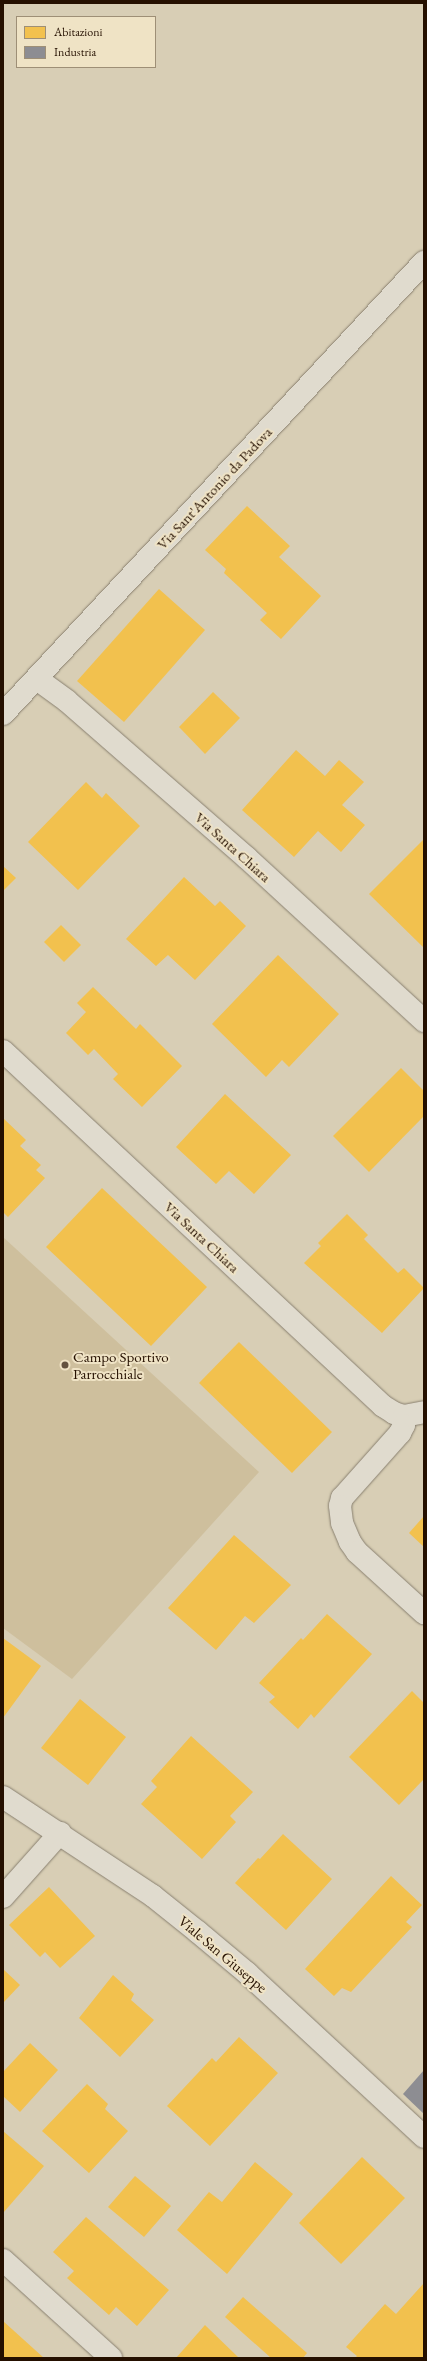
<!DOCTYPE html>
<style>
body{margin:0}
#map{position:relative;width:427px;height:2361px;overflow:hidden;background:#d8ceb5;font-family:"EB Garamond",serif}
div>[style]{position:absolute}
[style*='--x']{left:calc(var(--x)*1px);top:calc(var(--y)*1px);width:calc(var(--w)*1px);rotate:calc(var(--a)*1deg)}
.green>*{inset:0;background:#cebf9d}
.homes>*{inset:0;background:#f2c14e}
.industry>*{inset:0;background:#8d8d92}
.roads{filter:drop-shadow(0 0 1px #898070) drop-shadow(0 0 1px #898070)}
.street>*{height:22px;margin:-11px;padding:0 11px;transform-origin:11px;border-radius:11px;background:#e0dbce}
.secondary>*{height:22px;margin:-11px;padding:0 11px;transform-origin:11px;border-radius:11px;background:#e0dbce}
.dots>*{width:11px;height:11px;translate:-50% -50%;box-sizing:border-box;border:2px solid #efe3c5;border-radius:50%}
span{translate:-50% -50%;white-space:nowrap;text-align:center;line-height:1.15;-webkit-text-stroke:4px #efe3c5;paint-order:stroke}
.street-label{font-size:15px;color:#251000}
.poi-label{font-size:15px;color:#251000}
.left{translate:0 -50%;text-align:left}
.frame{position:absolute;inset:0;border:4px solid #251000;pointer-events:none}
.legend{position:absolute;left:16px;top:16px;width:140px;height:52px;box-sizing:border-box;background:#efe3c5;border:1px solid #9e8f76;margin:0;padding:5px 7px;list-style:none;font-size:12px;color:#251000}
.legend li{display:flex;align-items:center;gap:8px;height:20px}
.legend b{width:20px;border:1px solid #9e8f76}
</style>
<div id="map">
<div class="green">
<div style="clip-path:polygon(3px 1237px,259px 1472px,72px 1679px,3px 1628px)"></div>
</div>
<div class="homes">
<div style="clip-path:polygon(247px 506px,290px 546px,279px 557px,321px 596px,281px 639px,260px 620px,267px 613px,224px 573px,226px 569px,205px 550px)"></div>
<div style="clip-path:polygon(159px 589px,205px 630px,124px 722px,77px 681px)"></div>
<div style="clip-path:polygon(213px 692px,240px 718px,205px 754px,179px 727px)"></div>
<div style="clip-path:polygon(296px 750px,325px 776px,339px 760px,364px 782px,342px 805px,365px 825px,341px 852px,318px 831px,294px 857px,242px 810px)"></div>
<div style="clip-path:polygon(86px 782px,102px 798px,106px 793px,140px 826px,78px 890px,28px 842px)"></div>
<div style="clip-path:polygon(424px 839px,424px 948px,369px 894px)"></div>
<div style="clip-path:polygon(3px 866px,16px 878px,3px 891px)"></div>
<div style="clip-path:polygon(184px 877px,215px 906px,220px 901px,246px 926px,195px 980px,168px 955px,156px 966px,126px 939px)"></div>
<div style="clip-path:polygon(61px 925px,81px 945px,64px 962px,44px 942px)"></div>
<div style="clip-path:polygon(278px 955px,339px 1014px,289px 1067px,282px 1060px,266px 1077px,212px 1024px)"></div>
<div style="clip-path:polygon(93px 987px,136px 1029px,140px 1024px,182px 1066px,142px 1107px,113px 1079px,118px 1074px,94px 1049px,88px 1055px,66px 1033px,86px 1012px,77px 1003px)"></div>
<div style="clip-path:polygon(401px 1068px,424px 1091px,424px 1116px,369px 1172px,333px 1136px)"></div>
<div style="clip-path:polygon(225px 1094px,291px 1155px,254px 1194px,229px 1171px,216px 1184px,176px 1147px)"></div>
<div style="clip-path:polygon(3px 1118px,26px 1140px,20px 1146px,41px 1165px,36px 1170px,45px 1178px,8px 1217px,3px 1212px)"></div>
<div style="clip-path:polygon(102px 1188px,207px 1287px,151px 1346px,46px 1247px)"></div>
<div style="clip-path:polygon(347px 1214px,368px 1235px,364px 1239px,398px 1273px,404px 1268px,424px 1288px,382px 1333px,304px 1263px,321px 1246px,318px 1243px)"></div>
<div style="clip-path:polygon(239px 1342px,332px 1432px,292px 1473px,199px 1383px)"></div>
<div style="clip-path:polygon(424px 1516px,424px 1547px,409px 1533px)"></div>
<div style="clip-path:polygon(234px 1535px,291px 1585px,254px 1623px,245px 1616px,216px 1650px,168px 1608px)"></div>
<div style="clip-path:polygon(327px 1614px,372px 1654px,314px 1718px,311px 1714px,298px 1729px,269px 1702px,275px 1697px,259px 1683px,301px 1638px,303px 1640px)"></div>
<div style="clip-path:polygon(3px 1638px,41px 1666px,3px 1718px)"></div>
<div style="clip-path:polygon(412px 1691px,424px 1703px,424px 1779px,399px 1805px,349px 1757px)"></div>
<div style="clip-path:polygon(80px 1699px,126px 1737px,88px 1785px,41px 1748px)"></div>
<div style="clip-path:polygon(191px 1736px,253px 1792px,230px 1816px,236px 1822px,202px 1859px,141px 1804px,157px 1787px,151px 1781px)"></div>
<div style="clip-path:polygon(283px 1834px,332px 1879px,286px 1930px,235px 1883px,258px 1858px,260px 1859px)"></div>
<div style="clip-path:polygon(391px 1876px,422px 1905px,406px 1922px,412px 1927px,351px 1992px,342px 1988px,334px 1996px,305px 1969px)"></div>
<div style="clip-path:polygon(49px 1887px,95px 1936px,60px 1968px,45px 1952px,40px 1957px,9px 1925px)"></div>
<div style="clip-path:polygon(3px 1969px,20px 1985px,3px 2003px)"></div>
<div style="clip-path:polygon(113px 1975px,134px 1994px,131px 2000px,154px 2020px,120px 2057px,79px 2018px)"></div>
<div style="clip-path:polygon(239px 2037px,278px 2073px,210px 2146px,167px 2106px,212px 2058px,216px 2062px)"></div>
<div style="clip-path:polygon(30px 2043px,58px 2070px,20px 2112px,3px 2096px,3px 2072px)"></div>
<div style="clip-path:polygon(87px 2084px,108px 2104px,105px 2109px,128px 2131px,89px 2173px,42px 2131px)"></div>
<div style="clip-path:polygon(3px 2131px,44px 2166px,3px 2213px)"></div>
<div style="clip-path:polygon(362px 2157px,405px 2198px,341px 2264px,299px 2223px)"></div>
<div style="clip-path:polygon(255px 2162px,293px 2194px,227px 2274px,177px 2230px,209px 2192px,222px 2202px)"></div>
<div style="clip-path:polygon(135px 2176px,171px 2206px,144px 2237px,108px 2207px)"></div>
<div style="clip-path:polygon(86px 2217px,169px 2290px,137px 2326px,116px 2307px,109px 2315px,67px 2278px,74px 2271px,53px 2252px)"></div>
<div style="clip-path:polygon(424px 2283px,424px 2358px,355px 2358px,357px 2356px,346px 2347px,385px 2304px,396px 2314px)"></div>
<div style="clip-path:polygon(243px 2297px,307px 2353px,303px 2358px,271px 2358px,225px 2317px)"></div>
<div style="clip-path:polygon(3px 2321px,44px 2358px,3px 2358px)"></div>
<div style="clip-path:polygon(205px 2325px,239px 2358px,176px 2358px)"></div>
</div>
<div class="industry">
<div style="clip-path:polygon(424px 2070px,424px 2114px,403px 2094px)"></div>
</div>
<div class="roads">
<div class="street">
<div style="--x:37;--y:679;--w:37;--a:36"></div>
<div style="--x:67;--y:701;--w:239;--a:41.1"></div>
<div style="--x:247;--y:858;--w:241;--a:42.6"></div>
<div style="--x:3;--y:714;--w:618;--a:-47.03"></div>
<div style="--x:3;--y:1051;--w:520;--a:43.05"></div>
<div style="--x:383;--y:1406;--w:13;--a:32"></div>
<div style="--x:394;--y:1413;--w:10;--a:17"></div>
<div style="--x:404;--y:1416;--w:20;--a:-11"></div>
<div style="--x:404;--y:1416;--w:9;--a:90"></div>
<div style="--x:404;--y:1425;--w:9;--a:117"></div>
<div style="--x:400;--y:1433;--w:87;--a:131.7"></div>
<div style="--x:342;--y:1498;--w:8;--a:104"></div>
<div style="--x:340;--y:1506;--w:17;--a:83"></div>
<div style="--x:342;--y:1523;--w:21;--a:67"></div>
<div style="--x:350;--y:1542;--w:12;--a:55"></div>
<div style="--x:357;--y:1552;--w:91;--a:42.3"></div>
<div style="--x:3;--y:1897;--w:86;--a:-48.3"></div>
<div style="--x:3;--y:2260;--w:146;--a:42.2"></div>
</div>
<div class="secondary">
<div style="--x:3;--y:1797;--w:180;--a:33.4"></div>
<div style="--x:153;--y:1896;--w:58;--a:38.7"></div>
<div style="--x:198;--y:1932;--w:64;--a:39.9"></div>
<div style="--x:247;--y:1973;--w:241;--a:42.8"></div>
</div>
</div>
<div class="dots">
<div style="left:65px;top:1365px;background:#64523f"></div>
</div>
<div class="street-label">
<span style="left:214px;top:488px;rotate:-47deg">Via Sant'Antonio da Padova</span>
<span style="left:233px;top:847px;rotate:42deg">Via Santa Chiara</span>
<span style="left:202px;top:1237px;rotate:43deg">Via Santa Chiara</span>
<span style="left:223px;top:1954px;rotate:40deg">Viale San Giuseppe</span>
</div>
<div class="poi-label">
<span class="left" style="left:73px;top:1365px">Campo Sportivo<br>Parrocchiale</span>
</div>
<div class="frame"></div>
<ul class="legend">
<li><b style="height:11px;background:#f2c14e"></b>Abitazioni</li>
<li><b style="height:11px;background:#8d8d92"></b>Industria</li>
</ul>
</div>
